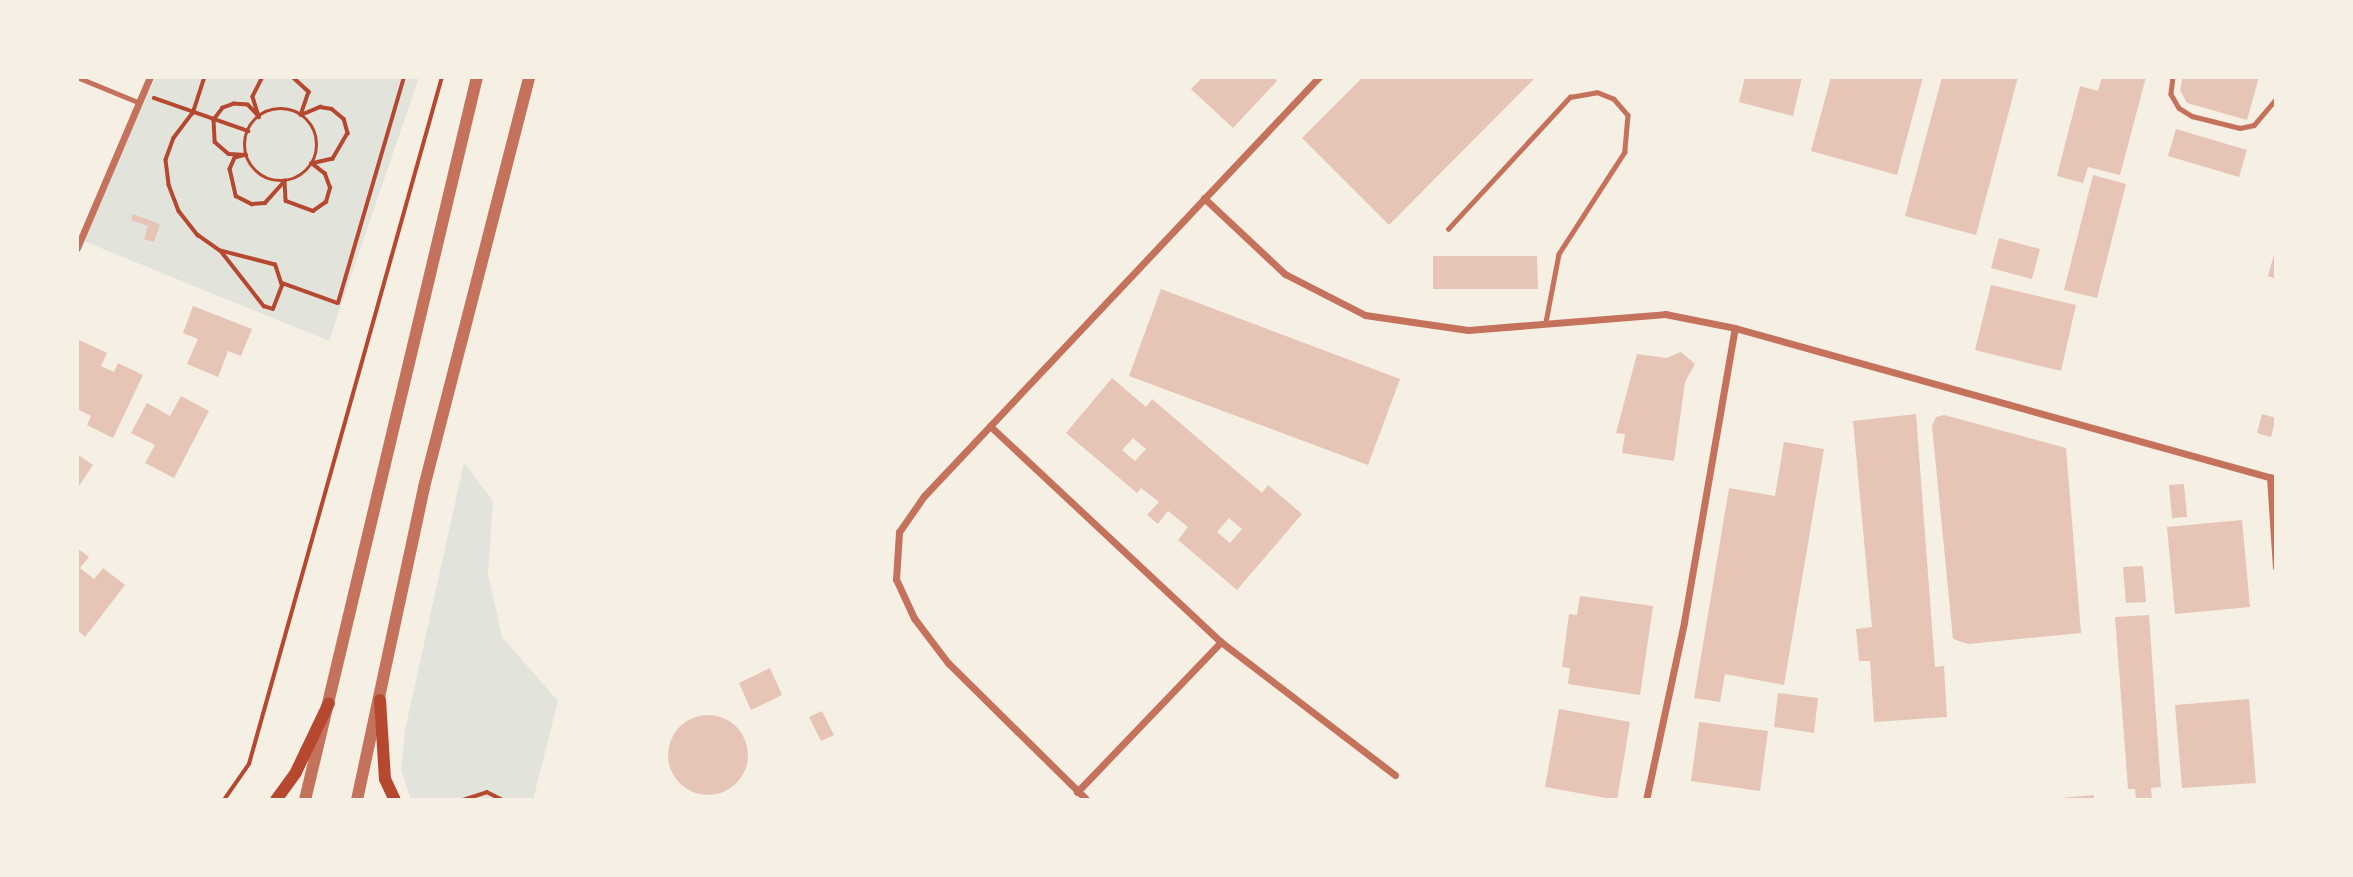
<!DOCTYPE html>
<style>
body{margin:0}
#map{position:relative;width:2353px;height:877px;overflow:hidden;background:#f6efe4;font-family:Inter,sans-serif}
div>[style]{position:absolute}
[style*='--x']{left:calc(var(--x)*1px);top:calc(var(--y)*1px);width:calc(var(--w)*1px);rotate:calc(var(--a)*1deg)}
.green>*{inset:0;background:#e2e4dc}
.building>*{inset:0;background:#e6c5b7}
.round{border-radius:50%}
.path>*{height:3.5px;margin:-1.75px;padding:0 1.75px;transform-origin:1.75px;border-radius:1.75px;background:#b5482f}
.path>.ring{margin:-1.75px;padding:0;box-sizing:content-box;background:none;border:3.5px solid #b5482f;border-radius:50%}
.service>*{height:4.5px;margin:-2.25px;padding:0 2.25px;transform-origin:2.25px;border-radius:2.25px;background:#c5725c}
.minor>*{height:7px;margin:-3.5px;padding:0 3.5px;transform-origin:3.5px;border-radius:3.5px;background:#c5725c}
.tertiary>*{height:12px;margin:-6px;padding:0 6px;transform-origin:6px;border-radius:6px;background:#c5725c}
.secondary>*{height:12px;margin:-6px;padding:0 6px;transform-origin:6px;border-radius:6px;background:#b5482f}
span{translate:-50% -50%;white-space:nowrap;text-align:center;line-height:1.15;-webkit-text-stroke:6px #f6efe4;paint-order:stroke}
.frame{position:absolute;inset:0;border:79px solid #f6efe4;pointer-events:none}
</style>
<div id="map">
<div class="green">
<div style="clip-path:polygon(156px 77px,419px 77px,329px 341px,81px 240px)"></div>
<div style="clip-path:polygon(464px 462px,493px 501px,488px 574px,502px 637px,558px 701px,533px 800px,411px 800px,401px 770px,405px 730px)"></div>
</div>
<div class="building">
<div style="clip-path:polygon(1203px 77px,1273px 77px,1277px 81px,1233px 128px,1191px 89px)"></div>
<div style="clip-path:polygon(1363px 77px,1536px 77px,1389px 225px,1302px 138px)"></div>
<div style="clip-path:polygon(1745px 77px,1802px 77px,1793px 116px,1739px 102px)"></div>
<div style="clip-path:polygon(1831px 77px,1923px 77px,1897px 175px,1811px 151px)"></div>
<div style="clip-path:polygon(1942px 77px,2018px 77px,1976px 235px,1905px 216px)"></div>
<div style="clip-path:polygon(2102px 77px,2146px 77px,2120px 175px,2088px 167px,2083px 183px,2057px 176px,2080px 86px,2098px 91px)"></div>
<div style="clip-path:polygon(2183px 77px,2259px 77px,2247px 120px,2187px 103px,2180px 90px)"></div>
<div style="clip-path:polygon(2176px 129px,2247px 150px,2239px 177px,2168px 156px)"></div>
<div style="clip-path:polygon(2093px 175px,2126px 184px,2097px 298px,2064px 290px)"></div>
<div style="clip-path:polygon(133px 214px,160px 224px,154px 242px,144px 239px,148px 226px,131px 220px)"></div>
<div style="clip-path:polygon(1999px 238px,2040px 249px,2032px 279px,1991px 268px)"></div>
<div style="clip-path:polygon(2275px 251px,2276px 251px,2276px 279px,2268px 276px)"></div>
<div style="clip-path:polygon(1433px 256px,1537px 256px,1538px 289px,1433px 289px)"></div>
<div style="clip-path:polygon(1991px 285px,2076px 305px,2061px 371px,1975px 350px)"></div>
<div style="clip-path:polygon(1161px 289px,1400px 379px,1368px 465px,1129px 376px)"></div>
<div style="clip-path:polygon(193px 306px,252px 329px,241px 356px,228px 351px,218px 377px,187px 364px,198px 339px,183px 333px)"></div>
<div style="clip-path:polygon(77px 339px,107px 353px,101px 366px,114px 372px,118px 363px,143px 375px,113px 438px,87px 425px,91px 416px,79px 410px,77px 415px)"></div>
<div style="clip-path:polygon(1681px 352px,1695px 364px,1685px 382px,1674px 461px,1622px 453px,1625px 434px,1616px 433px,1637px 354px,1666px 358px)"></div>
<div style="clip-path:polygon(evenodd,1112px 378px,1146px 407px,1152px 399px,1262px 493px,1268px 485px,1302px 514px,1237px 590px,1178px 540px,1188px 527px,1168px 511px,1158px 524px,1147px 515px,1159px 502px,1141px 488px,1137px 493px,1066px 433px,1112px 378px,1133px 438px,1146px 449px,1135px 461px,1122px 450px,1133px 438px,1112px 378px,1229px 518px,1242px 529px,1230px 543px,1217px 532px,1229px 518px)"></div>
<div style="clip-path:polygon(181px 396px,209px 411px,174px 478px,145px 463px,155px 445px,131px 433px,147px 403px,170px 416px)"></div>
<div style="clip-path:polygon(1916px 414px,1935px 667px,1944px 666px,1947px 717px,1874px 722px,1870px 661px,1859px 661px,1856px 629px,1872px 627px,1853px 421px)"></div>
<div style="clip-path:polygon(2262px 414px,2276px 418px,2271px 437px,2257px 433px)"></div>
<div style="clip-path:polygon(1944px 415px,2066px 448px,2081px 633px,1968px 644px,1953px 639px,1932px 426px,1936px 417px)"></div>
<div style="clip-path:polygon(1784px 442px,1824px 449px,1784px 685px,1725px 674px,1720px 702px,1694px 698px,1729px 488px,1775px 496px)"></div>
<div style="clip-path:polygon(77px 454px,93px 465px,77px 489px)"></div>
<div style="clip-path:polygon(2184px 484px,2187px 517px,2172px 518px,2169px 485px)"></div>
<div style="clip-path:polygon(2242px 520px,2250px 607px,2175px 614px,2167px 527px)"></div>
<div style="clip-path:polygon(77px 548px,89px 557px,80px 568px,94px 579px,103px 568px,125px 585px,85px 637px,77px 630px)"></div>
<div style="clip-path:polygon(2143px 566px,2146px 602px,2126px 603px,2123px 567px)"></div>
<div style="clip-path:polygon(1580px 596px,1653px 606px,1640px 695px,1568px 684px,1570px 668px,1562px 667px,1569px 614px,1577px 615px)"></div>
<div style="clip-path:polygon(2149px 615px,2161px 787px,2151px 788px,2152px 800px,2136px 800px,2135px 789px,2128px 789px,2115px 617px)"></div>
<div style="clip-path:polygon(770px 668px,782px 695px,751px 710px,739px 683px)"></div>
<div style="clip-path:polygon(1778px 693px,1818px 698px,1814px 733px,1774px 727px)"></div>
<div style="clip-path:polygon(2249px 699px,2256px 783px,2182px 788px,2175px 705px)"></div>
<div style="clip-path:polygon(1559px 709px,1630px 722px,1617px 800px,1545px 787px)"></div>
<div style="clip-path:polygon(822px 711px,834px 735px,821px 741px,809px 717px)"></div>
<div class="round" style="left:668px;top:715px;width:80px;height:80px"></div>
<div style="clip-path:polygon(1699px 722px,1768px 731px,1760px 791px,1691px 781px)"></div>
<div style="clip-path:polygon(2094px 795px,2094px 800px,2060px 800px,2060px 798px)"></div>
</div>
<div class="path">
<div style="--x:205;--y:77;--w:38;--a:108"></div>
<div style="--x:193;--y:113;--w:31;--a:127"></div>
<div style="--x:174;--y:138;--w:23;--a:110"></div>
<div style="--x:166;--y:160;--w:25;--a:83"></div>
<div style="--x:169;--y:185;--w:28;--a:69"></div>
<div style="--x:179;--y:211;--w:31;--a:52"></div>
<div style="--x:198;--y:235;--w:28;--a:35"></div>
<div style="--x:221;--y:251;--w:70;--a:52"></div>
<div style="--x:264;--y:306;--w:9;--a:18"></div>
<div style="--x:273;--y:309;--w:25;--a:-69"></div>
<div style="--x:282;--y:286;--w:22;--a:-108"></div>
<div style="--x:275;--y:265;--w:56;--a:-165.5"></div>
<div style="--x:263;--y:77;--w:22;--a:117"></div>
<div style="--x:253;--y:97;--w:21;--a:73"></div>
<div style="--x:259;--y:117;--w:16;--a:-133"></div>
<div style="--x:248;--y:105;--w:14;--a:-176"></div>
<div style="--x:234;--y:104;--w:12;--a:160"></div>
<div style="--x:223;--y:108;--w:15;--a:127"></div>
<div style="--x:214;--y:120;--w:22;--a:87"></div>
<div style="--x:215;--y:142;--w:18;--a:41"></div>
<div style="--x:229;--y:154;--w:17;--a:3"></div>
<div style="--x:246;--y:155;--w:11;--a:165"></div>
<div style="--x:235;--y:158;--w:12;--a:114"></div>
<div style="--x:230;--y:169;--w:28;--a:77"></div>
<div style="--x:236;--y:196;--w:18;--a:27"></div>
<div style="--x:252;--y:204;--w:13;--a:-4"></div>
<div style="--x:265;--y:203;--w:30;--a:-48"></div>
<div style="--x:285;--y:181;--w:20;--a:87"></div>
<div style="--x:286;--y:201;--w:29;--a:20"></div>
<div style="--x:313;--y:211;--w:16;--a:-35"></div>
<div style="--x:326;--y:202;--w:15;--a:-74"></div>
<div style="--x:330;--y:188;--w:15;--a:-110"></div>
<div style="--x:325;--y:174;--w:16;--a:-142"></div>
<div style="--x:293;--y:77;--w:22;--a:43"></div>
<div style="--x:309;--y:92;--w:24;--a:109"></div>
<div style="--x:301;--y:115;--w:21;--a:-23"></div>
<div style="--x:320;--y:107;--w:12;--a:9"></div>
<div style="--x:332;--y:109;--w:16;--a:40"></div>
<div style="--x:344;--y:119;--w:15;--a:74"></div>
<div style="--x:348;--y:133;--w:30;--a:120"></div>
<div style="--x:333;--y:159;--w:22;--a:167"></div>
<div style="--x:154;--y:98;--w:100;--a:19.3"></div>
<div class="ring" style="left:245px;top:109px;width:68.5px;height:68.5px"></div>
<div style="--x:282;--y:283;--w:59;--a:19.7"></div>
<div style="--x:338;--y:303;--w:235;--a:-73.7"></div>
<div style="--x:224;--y:800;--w:44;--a:-55.2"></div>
<div style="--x:249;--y:764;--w:714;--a:-74.31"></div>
<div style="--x:463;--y:800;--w:25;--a:-18"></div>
<div style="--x:487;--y:792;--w:18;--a:27"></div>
</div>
<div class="service">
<div style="--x:77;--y:77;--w:66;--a:22.3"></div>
<div style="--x:2173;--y:77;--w:17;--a:97"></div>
<div style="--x:2171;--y:94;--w:16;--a:60"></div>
<div style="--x:2179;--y:108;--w:15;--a:32"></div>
<div style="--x:2192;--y:116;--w:49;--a:14"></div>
<div style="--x:2240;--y:128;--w:14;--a:-12"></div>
<div style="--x:2254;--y:125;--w:34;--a:-50"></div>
<div style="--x:1448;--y:229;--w:180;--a:-47.3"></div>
<div style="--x:1570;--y:97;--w:27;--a:-10"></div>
<div style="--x:1597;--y:92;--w:18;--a:22"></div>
<div style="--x:1614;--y:99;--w:21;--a:49"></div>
<div style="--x:1628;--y:115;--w:37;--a:95"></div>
<div style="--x:1625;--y:152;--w:121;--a:122.9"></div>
<div style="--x:1559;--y:254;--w:69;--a:100.8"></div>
</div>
<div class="minor">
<div style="--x:1204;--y:198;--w:111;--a:43.2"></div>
<div style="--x:1285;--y:274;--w:90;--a:27.1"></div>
<div style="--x:1365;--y:315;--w:104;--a:8.3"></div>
<div style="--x:1468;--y:330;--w:198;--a:-4.6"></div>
<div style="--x:1665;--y:314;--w:71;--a:11.3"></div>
<div style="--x:1735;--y:328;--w:562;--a:15.6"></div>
<div style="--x:77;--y:248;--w:186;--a:-66.9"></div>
<div style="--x:990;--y:426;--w:316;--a:43.1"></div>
<div style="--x:2270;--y:477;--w:90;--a:86.2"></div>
<div style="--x:1077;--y:792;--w:208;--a:-46.2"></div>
<div style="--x:1221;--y:642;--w:219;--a:37.4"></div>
<div style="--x:1087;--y:800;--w:195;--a:-135.4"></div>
<div style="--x:948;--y:663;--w:56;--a:-127.1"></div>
<div style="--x:914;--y:618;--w:43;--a:-114.8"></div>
<div style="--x:896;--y:579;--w:47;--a:-86.3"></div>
<div style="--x:899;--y:532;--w:44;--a:-55.2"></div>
<div style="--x:924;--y:496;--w:576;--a:-46.69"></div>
<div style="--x:1646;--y:800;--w:182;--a:-77.9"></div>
<div style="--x:1684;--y:622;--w:298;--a:-80.2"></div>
</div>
<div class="tertiary">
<div style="--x:305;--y:800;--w:743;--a:-76.62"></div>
<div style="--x:357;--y:800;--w:320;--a:-77.9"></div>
<div style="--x:424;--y:487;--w:423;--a:-75.6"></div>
</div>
<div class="secondary">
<div style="--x:380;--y:700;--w:79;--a:86.4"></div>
<div style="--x:385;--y:779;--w:23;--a:65"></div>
<div style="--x:276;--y:800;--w:34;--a:-54"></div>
<div style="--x:296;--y:772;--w:76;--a:-64.4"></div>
</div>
<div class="frame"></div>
</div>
